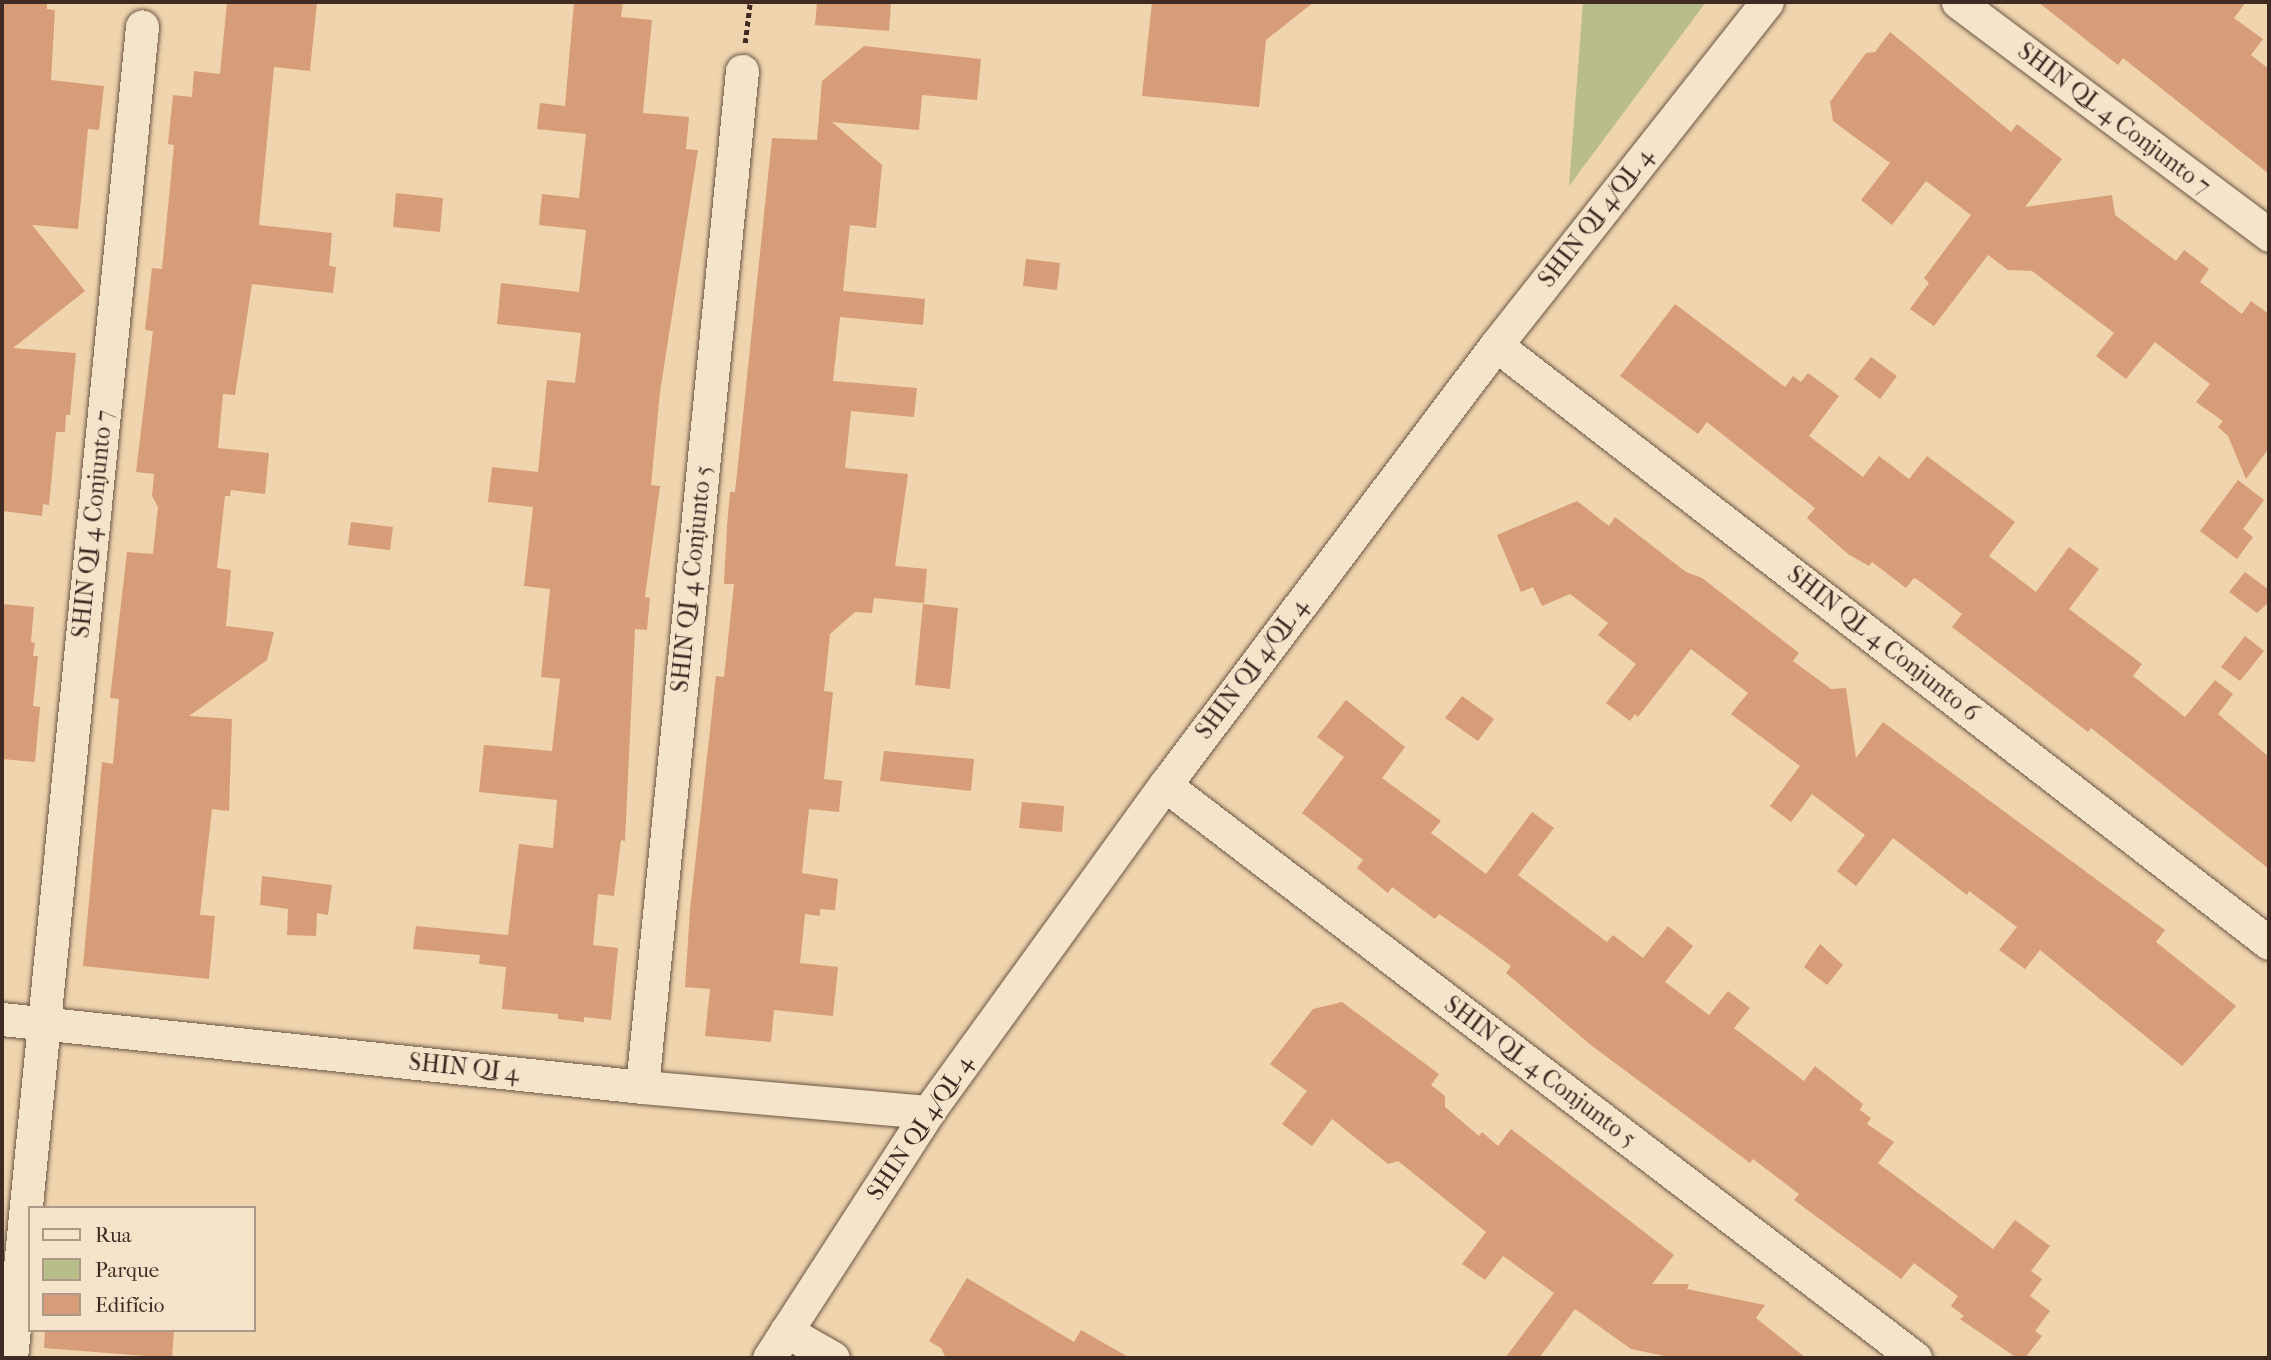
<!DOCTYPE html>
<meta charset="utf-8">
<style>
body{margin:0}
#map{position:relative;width:2271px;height:1360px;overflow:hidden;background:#efd4ad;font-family:"IM FELL French Canon",serif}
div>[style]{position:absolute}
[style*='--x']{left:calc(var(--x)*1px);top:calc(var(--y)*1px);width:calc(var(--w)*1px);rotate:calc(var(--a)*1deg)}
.green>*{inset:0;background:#b8bd8a}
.building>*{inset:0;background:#d79d78}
.path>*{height:4.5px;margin-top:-2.25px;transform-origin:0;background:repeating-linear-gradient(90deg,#3f2b24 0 5px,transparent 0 8.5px)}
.roads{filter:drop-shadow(0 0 2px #6b5546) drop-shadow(0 0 2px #6b5546)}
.minor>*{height:33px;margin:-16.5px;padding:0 16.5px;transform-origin:16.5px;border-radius:16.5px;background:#f5e3ca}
span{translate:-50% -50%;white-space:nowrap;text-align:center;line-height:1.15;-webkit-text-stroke:5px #f5e3ca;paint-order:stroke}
.street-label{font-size:24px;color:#3f2b24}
.frame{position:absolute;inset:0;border:4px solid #3f2b24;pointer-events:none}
.legend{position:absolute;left:28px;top:1206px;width:228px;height:126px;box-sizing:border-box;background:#f5e3ca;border:2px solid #ac9988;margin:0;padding:9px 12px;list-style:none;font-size:21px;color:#3f2b24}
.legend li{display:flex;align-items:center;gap:14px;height:35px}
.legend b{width:35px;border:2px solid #ac9988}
</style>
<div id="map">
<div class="green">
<div style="clip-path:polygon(1583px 2px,1706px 2px,1569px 186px)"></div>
</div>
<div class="building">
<div style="clip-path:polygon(2px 2px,47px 2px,47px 9px,55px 10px,51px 80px,104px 86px,99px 130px,88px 129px,78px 229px,32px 225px,85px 291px,13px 348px,76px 353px,70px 415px,66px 415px,65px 432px,56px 432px,49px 505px,43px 504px,42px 516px,2px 511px)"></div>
<div style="clip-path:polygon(227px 2px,317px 2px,310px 71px,274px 67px,259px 225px,332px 233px,329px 266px,336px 267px,333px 293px,252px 284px,235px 395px,223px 394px,218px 448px,269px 453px,265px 494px,231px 490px,230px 496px,225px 496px,217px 568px,231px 570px,226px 626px,274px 632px,267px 660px,189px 716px,232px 719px,229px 811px,212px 809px,200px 915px,215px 916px,209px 979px,83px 966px,102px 762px,113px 764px,119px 699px,110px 698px,127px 552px,153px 554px,158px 507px,152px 496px,154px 474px,136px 472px,153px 331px,145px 330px,152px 268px,162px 269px,174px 145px,168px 144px,173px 95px,192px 97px,194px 71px,220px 74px)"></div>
<div style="clip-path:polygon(574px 2px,623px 2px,621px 17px,652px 20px,643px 113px,689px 117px,686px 149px,698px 150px,660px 392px,651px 485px,660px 486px,645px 597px,650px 598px,647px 630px,635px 629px,625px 841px,621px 840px,614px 896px,598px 894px,593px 945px,618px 948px,611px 1020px,584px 1017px,584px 1022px,558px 1019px,558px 1014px,502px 1009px,506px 967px,479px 964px,480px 955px,413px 949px,416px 926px,508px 935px,519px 844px,553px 848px,557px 800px,479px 792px,484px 745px,552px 751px,560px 679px,541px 677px,550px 589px,524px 586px,533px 507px,488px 502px,492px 467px,538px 472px,547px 380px,575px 383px,581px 333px,497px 324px,501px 283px,579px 292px,586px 230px,539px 225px,542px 194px,579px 198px,586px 134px,537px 129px,540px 103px,565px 106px)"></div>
<div style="clip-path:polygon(817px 2px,891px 2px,889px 31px,815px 25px)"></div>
<div style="clip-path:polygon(1152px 2px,1314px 2px,1266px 40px,1259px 107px,1142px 96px)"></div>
<div style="clip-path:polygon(2038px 2px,2246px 2px,2234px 18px,2263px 39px,2251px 55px,2269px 69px,2269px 174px,2123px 58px,2118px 65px)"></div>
<div style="clip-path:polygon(1890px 32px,2011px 132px,2017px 124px,2062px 159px,2025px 207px,2112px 195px,2115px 215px,2176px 261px,2184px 250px,2209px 269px,2200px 282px,2242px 314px,2251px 301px,2269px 314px,2269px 448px,2246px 479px,2228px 436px,2218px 427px,2223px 421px,2196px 402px,2210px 384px,2155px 342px,2126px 379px,2096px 356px,2114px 333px,2032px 271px,2008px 270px,1988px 255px,1934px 326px,1910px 309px,1929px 283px,1924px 278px,1971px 215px,1926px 181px,1892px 225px,1861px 200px,1890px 163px,1833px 121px,1830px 102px,1866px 53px,1875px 52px)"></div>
<div style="clip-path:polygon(864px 46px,981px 59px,977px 100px,922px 95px,919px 130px,832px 122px,882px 165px,876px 228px,850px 225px,843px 291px,925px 299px,923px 325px,840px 317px,833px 381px,917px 388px,914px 417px,851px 411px,845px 468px,908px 474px,895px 566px,927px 569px,924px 603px,874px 598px,872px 613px,855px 612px,830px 634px,824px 691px,833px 692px,824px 779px,842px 781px,839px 812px,809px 809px,802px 873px,838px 879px,835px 910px,820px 909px,820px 916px,805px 914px,800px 963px,838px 967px,833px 1016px,774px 1010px,771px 1042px,705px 1036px,710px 989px,685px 987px,690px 910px,716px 676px,724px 677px,734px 584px,724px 584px,727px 526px,730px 492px,735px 492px,772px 138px,817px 140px,822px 81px)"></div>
<div style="clip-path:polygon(396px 193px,443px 198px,440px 232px,393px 227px)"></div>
<div style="clip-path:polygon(1026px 259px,1060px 263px,1057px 290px,1023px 286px)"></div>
<div style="clip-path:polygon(1675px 304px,1785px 387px,1793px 376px,1801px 382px,1808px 373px,1839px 396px,1809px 436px,1863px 477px,1879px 456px,1909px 479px,1927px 456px,2015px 522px,1989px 556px,2036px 592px,2069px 547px,2099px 569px,2069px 609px,2142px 664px,2133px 676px,2185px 717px,2215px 680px,2233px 694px,2218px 714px,2269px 757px,2269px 869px,2091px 728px,2088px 732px,1952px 627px,1962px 614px,1918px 580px,1914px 578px,1906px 588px,1872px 562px,1869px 566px,1848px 554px,1807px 518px,1815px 508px,1707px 422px,1698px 434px,1620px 376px)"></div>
<div style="clip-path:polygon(1871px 357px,1897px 376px,1880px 399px,1854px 379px)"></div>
<div style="clip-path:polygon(2238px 480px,2264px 500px,2243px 529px,2253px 537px,2237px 559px,2200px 531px)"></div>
<div style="clip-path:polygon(1577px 501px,1609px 526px,1615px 517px,1686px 572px,1702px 578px,1799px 653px,1793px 661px,1831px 689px,1846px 688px,1856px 758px,1883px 722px,2165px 930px,2156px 942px,2236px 1006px,2182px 1066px,2040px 950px,2025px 969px,1999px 950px,2017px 927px,1969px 891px,1967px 895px,1893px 838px,1856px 886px,1837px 871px,1865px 835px,1812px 794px,1791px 822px,1770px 806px,1800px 766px,1731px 714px,1748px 693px,1691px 649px,1638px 717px,1635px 714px,1630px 721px,1606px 703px,1636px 664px,1598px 635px,1608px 623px,1570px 594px,1542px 606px,1533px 587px,1521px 592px,1497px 535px)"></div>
<div style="clip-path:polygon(351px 522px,393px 527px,390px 550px,348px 545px)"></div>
<div style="clip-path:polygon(2245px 572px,2269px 590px,2269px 602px,2257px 613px,2229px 592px)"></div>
<div style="clip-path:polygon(2px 604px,34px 607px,31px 642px,35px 643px,33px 656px,38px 656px,33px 706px,40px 707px,35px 762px,2px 759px)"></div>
<div style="clip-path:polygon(923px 604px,958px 608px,950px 689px,915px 685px)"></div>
<div style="clip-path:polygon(2245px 636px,2264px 651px,2240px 681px,2221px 667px)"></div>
<div style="clip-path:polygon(1462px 696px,1494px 719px,1478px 741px,1445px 718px)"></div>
<div style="clip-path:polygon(1346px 700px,1405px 747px,1382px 778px,1441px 821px,1431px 833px,1486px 874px,1532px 812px,1554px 828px,1518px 875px,1607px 942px,1613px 935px,1643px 958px,1668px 926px,1693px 946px,1665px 982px,1709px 1015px,1728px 991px,1750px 1008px,1734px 1028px,1804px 1081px,1815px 1066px,1863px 1104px,1860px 1110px,1871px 1118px,1867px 1124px,1894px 1142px,1878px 1163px,1993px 1249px,2015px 1220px,2050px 1246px,2031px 1271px,2042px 1279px,2030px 1296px,2050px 1311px,2035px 1331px,2042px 1336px,2025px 1358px,2017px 1358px,1960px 1319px,1964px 1316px,1951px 1306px,1958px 1296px,1914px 1263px,1901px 1279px,1794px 1200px,1799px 1194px,1753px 1159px,1750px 1163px,1592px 1046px,1506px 973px,1511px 966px,1472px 937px,1439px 914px,1435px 919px,1392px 887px,1388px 893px,1357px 868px,1363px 860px,1302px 813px,1344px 757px,1317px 737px)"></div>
<div style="clip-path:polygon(884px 751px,974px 759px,971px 791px,880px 781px)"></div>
<div style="clip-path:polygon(1022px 802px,1064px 806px,1062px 832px,1019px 828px)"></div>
<div style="clip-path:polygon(262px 876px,332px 885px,328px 915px,317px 913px,316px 936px,287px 935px,288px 909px,260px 905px)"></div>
<div style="clip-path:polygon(1820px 944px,1843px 965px,1827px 985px,1804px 967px)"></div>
<div style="clip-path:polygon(1342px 1002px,1439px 1074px,1431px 1085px,1445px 1096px,1445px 1107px,1479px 1136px,1482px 1132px,1498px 1146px,1511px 1129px,1674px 1255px,1652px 1284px,1689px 1284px,1687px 1289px,1765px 1305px,1756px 1318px,1806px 1358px,1674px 1358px,1631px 1349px,1575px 1309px,1539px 1358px,1505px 1358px,1554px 1293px,1503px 1256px,1485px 1280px,1462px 1264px,1486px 1232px,1398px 1161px,1388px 1164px,1332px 1119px,1312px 1146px,1282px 1124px,1307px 1091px,1270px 1064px,1313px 1009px)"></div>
<div style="clip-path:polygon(967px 1278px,1074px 1342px,1081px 1330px,1130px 1358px,946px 1358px,941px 1348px,929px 1341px)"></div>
<div style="clip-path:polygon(45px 1330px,174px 1330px,172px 1358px,44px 1348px)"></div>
</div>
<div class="path">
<div style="--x:745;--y:43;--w:41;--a:-83"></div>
</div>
<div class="roads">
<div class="minor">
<div style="--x:1958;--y:2;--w:389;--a:36.8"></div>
<div style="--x:1496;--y:345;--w:977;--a:37.73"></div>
<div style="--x:1165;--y:785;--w:944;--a:37.38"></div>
<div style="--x:2;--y:1019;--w:644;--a:6.06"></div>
<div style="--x:642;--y:1087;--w:287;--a:5"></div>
<div style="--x:642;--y:1087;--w:1021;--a:-84.38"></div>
<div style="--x:786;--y:1331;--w:54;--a:29.9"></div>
<div style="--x:11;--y:1358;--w:1338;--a:-84.38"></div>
<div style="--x:769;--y:1358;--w:293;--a:-57.1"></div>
<div style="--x:928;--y:1112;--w:404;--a:-54.1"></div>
<div style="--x:1165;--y:785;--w:551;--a:-53.05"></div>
<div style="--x:1496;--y:345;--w:437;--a:-51.7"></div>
</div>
</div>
<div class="street-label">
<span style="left:2114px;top:119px;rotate:37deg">SHIN QL 4 Conjunto 7</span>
<span style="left:1596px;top:218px;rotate:-52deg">SHIN QI 4/QL 4</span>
<span style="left:93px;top:524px;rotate:-84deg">SHIN QI 4 Conjunto 7</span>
<span style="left:692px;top:579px;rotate:-84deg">SHIN QI 4 Conjunto 5</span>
<span style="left:1883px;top:644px;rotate:38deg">SHIN QL 4 Conjunto 6</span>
<span style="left:1252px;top:669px;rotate:-53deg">SHIN QI 4/QL 4</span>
<span style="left:464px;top:1068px;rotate:6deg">SHIN QI 4</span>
<span style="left:1540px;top:1072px;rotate:37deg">SHIN QL 4 Conjunto 5</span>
<span style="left:920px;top:1128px;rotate:-56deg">SHIN QI 4/QL 4</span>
</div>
<div class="frame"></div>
<ul class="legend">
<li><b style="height:9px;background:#f5e3ca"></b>Rua</li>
<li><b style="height:19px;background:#b8bd8a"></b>Parque</li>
<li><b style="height:19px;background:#d79d78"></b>Edifício</li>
</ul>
</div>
